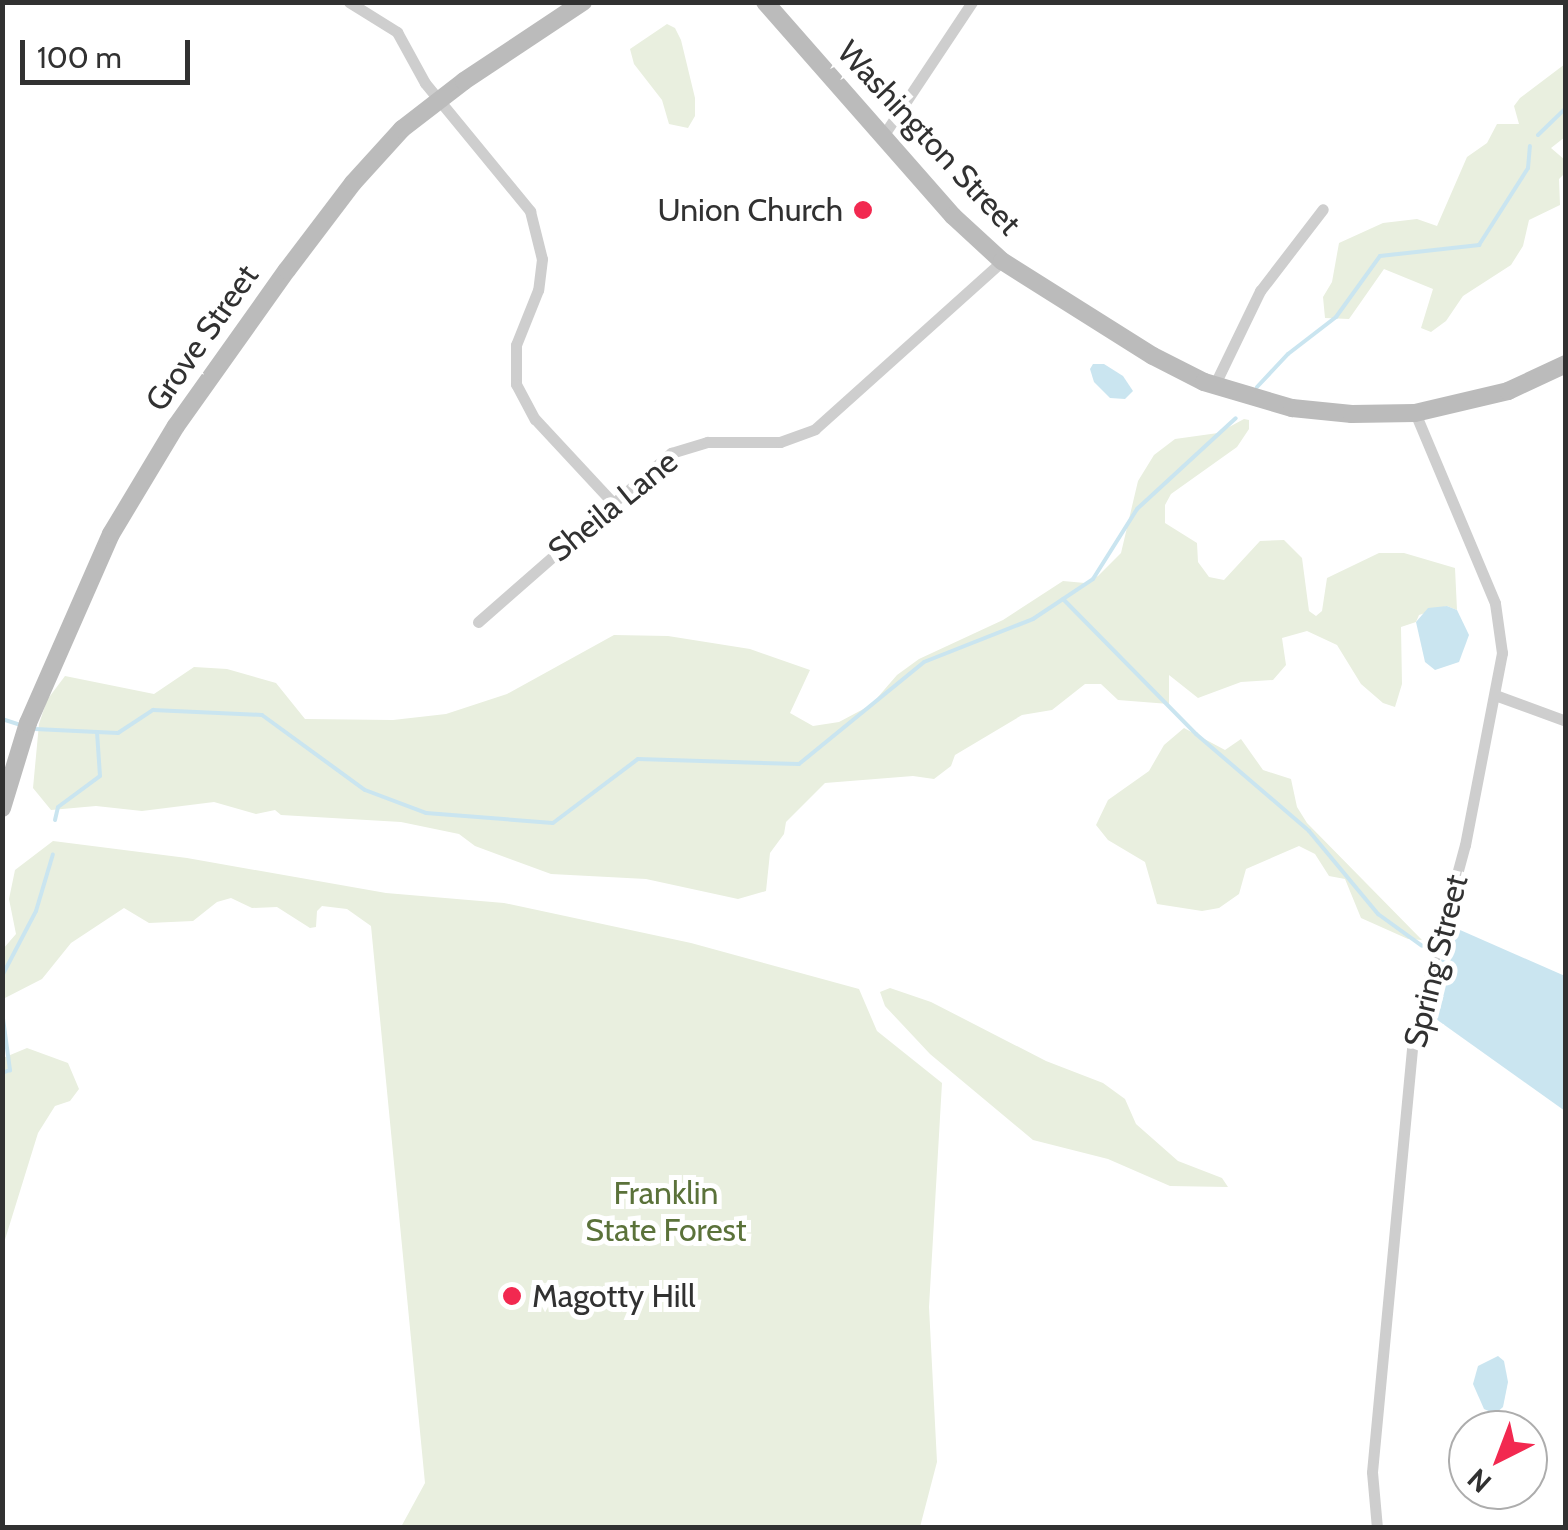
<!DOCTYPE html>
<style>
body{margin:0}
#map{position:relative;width:1568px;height:1530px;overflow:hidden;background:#fff;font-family:Cabin,sans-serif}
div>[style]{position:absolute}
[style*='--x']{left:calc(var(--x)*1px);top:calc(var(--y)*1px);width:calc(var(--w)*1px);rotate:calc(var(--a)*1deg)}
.green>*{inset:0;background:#e9efdf}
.water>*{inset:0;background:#cae5f0}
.stream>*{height:4px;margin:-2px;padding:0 2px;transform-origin:2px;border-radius:2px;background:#cae5f0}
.street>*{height:11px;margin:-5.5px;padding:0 5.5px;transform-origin:5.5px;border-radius:5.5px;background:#cecece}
.secondary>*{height:18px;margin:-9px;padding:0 9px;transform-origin:9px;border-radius:9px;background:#bbb}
.dots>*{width:28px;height:28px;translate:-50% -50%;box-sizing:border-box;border:5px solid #fff;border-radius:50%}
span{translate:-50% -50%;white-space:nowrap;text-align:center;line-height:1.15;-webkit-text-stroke:10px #fff;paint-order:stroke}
.street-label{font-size:32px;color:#313131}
.poi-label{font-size:32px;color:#313131}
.right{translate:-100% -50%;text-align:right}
.left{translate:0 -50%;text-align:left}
.park-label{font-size:32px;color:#5b723a}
.frame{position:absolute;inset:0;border:5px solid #313131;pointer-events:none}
.north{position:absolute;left:1448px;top:1410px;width:100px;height:100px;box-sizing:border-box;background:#fff;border:2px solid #adadad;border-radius:50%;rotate:222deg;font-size:28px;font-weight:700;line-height:40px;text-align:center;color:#313131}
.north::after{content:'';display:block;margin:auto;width:35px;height:45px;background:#f22950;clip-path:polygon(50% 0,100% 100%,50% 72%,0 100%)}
.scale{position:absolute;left:20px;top:40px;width:170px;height:45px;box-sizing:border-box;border:5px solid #313131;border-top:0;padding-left:12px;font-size:30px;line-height:35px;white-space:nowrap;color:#313131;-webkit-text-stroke:8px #fff;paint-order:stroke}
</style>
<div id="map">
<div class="green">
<div style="clip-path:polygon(667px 24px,675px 28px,681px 40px,695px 98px,695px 116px,688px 128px,669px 124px,662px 100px,634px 64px,630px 49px)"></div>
<div style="clip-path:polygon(1565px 64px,1565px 137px,1551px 148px,1565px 160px,1565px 173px,1559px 179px,1560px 205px,1529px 220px,1523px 246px,1511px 265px,1463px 296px,1446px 321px,1431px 332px,1421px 328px,1433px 289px,1384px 269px,1349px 319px,1325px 318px,1323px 297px,1332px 282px,1339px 243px,1383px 223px,1417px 219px,1437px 226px,1467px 157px,1487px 143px,1497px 124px,1519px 124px,1514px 106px,1520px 98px)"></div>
<div style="clip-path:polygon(1244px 419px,1249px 420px,1249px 429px,1237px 447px,1171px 494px,1165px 505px,1165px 523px,1197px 543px,1198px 562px,1209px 577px,1224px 580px,1260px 541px,1284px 540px,1302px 558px,1309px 611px,1316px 616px,1322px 611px,1327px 578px,1379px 553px,1404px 553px,1455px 568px,1457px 610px,1447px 606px,1419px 615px,1416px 622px,1401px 627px,1402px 684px,1395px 707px,1383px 703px,1361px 684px,1337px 645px,1307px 631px,1282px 638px,1286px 665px,1273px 680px,1241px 682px,1198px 698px,1169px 675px,1169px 704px,1118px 700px,1101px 684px,1085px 684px,1052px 710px,1022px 715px,955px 755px,951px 766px,934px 779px,913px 776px,825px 783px,786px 822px,784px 834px,770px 853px,766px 891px,738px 899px,646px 879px,551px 874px,475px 846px,459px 834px,401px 822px,281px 815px,275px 810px,256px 814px,214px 802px,142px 811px,96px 806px,51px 810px,33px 788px,39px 724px,47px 700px,65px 676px,154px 694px,194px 667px,227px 669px,276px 683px,305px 719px,393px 720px,446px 714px,507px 694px,614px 635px,668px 636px,750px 649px,810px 670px,790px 713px,813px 726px,839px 722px,871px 705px,897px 675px,919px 659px,1003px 620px,1063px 581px,1085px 583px,1098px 576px,1121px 553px,1138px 481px,1154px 455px,1175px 439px,1218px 433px)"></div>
<div style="clip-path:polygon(1184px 728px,1225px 750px,1241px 739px,1263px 770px,1291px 779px,1297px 807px,1307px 823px,1422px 940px,1408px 939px,1361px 918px,1345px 879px,1329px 876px,1315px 854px,1299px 846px,1246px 869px,1239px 894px,1219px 908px,1202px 911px,1157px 904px,1145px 862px,1108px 840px,1096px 825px,1108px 800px,1149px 771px,1164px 745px)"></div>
<div style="clip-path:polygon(53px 841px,187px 858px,386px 893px,504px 903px,691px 943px,859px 989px,877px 1031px,942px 1083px,929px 1307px,937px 1462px,920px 1527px,401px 1527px,425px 1483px,371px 926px,347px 909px,322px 906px,317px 911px,316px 927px,310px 928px,277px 907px,252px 908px,231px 898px,217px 902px,193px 921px,149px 923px,124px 908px,71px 943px,42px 979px,3px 999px,3px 949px,16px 934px,9px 899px,15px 870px)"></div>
<div style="clip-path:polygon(890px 988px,931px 1002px,1046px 1061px,1103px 1083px,1125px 1099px,1136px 1124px,1178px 1161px,1222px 1178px,1228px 1187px,1170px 1186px,1108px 1159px,1033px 1140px,930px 1054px,885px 1006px,880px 992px)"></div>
<div style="clip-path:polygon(27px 1048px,68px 1063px,79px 1089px,70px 1101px,55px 1106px,38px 1133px,3px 1246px,3px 1058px)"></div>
</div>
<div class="water">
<div style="clip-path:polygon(1093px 364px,1104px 364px,1123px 376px,1133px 391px,1125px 399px,1110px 398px,1094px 382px,1090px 369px)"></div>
<div style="clip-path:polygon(1447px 606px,1457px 610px,1469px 635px,1459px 662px,1435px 670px,1425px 662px,1416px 622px,1428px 608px)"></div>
<div style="clip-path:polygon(1451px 926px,1565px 976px,1565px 1111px,1436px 1019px,1434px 986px)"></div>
<div style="clip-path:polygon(1498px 1356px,1504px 1361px,1508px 1382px,1503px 1407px,1495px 1414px,1484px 1409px,1473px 1384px,1478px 1366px)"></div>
</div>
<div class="stream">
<div style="--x:1538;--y:135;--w:39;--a:-44"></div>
<div style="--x:1257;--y:387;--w:45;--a:-46.8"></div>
<div style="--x:1288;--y:354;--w:61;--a:-37.6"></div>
<div style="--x:1336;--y:317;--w:75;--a:-54.2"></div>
<div style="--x:1380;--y:256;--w:100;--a:-6.3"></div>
<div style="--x:1479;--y:245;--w:91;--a:-57.5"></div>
<div style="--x:1528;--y:168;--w:22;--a:-85"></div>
<div style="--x:1063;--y:599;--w:190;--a:45.4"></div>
<div style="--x:1196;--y:734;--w:149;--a:40.6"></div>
<div style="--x:1309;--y:831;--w:108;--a:50.3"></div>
<div style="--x:1378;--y:914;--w:54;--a:36"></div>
<div style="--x:2;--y:719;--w:20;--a:18"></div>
<div style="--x:35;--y:729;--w:83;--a:2.8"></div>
<div style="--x:118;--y:733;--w:42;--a:-33.3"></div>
<div style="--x:153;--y:710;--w:109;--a:2.6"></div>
<div style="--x:262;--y:715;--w:127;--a:36.1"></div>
<div style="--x:365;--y:790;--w:65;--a:20.7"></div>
<div style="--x:426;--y:813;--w:127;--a:4.5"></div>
<div style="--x:553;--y:823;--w:106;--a:-37"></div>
<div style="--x:638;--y:759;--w:161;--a:1.8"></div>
<div style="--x:799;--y:764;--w:161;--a:-39.2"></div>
<div style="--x:924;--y:662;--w:117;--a:-21.5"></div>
<div style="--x:1033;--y:619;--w:72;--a:-33.7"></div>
<div style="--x:1093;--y:579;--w:83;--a:-57.8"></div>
<div style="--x:1137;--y:509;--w:134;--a:-42.6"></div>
<div style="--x:55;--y:820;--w:13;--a:-77"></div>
<div style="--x:58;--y:807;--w:52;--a:-36.4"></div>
<div style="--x:100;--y:776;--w:44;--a:-93.9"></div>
<div style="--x:2;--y:976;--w:73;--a:-62.4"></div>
<div style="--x:36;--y:911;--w:59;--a:-73.4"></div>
<div style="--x:2;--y:1011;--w:60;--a:82.3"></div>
<div style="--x:10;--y:1070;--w:9;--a:159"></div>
</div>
<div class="street">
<div style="--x:349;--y:2;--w:57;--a:32"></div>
<div style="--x:397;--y:32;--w:58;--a:61.2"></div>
<div style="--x:425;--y:83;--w:166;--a:50.6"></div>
<div style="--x:530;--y:211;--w:49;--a:76"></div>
<div style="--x:542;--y:259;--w:31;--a:97"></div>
<div style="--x:538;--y:290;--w:59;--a:111.8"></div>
<div style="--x:516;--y:345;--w:39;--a:90"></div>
<div style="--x:516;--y:384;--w:40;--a:62"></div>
<div style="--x:535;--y:419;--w:113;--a:47.1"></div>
<div style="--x:883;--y:136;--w:161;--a:-56.4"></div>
<div style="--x:1214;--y:386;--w:106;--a:-64.2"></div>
<div style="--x:1260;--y:291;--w:103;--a:-52.5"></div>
<div style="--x:478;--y:622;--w:257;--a:-41.2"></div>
<div style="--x:671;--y:453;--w:38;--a:-17"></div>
<div style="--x:707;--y:442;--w:73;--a:0"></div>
<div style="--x:780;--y:442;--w:37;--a:-20"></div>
<div style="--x:815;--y:429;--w:251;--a:-41.9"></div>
<div style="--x:1495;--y:695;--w:76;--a:20.1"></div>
<div style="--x:1377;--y:1528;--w:56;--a:-95.1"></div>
<div style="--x:1372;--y:1472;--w:438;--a:-84.6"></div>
<div style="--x:1413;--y:1036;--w:198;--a:-74.8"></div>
<div style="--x:1465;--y:845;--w:196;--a:-79.1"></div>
<div style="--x:1502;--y:653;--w:50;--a:-98"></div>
<div style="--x:1495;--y:603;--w:206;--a:-112.8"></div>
</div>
<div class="secondary">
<div style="--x:765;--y:2;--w:285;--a:48.7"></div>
<div style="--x:953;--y:216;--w:67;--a:42.6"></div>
<div style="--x:1002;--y:261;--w:178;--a:32.2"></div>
<div style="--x:1153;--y:356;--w:57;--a:27"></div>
<div style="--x:1204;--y:382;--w:92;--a:16.5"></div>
<div style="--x:1292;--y:408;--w:60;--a:5.7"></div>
<div style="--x:1352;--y:414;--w:63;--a:-0.9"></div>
<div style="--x:1415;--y:413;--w:96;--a:-13.3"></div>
<div style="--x:1508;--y:391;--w:64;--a:-25"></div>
<div style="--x:2;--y:808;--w:89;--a:-73"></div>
<div style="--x:28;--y:723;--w:206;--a:-66.3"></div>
<div style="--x:111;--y:534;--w:126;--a:-59"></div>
<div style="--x:176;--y:426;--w:191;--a:-54.6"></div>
<div style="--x:287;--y:270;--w:109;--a:-52.8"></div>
<div style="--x:353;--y:183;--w:73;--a:-47.8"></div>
<div style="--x:402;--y:129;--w:78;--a:-37.7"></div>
<div style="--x:464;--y:81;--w:143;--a:-33.6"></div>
</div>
<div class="dots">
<div style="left:863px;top:210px;background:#f22950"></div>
<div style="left:512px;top:1296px;background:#f22950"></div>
</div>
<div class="street-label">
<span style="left:929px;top:138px;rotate:47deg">Washington Street</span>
<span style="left:202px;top:338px;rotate:-55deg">Grove Street</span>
<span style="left:613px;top:506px;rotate:-39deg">Sheila Lane</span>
<span style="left:1436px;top:961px;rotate:-76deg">Spring Street</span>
</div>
<div class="poi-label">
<span class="right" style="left:843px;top:210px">Union Church</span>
<span class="left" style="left:532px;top:1296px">Magotty Hill</span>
</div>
<div class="park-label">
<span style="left:666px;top:1212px">Franklin<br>State Forest</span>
</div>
<div class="frame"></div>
<div class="north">N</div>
<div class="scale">100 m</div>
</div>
